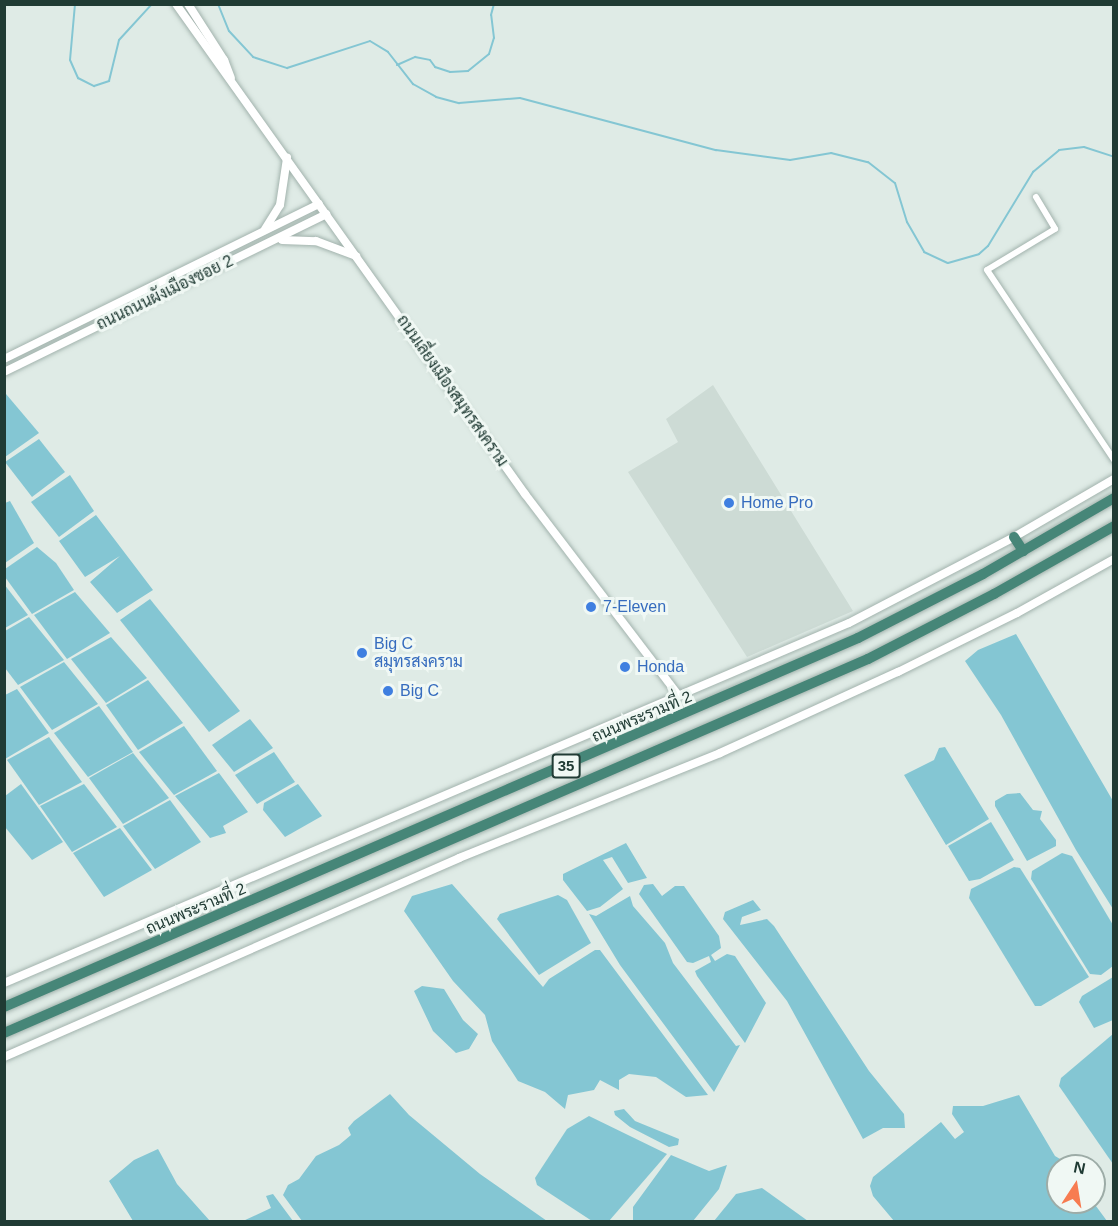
<!DOCTYPE html>
<meta charset="utf-8">
<style>
body{margin:0}
#map{position:relative;width:1118px;height:1226px;overflow:hidden;background:#dfebe6;font-family:Arial,Sarabun,sans-serif}
div>[style]{position:absolute}
[style*='--x']{left:calc(var(--x)*1px);top:calc(var(--y)*1px);width:calc(var(--w)*1px);rotate:calc(var(--a)*1deg)}
.built>*{inset:0;background:#cddbd5}
.water>*{inset:0;background:#84c6d3}
.stream>*{height:2px;margin:-1px;padding:0 1px;transform-origin:1px;border-radius:1px;background:#84c6d3}
.roads{filter:drop-shadow(0 0 2px #a2b3ad) drop-shadow(0 0 2px #a2b3ad)}
.minor>*{height:6px;margin:-3px;padding:0 3px;transform-origin:3px;border-radius:3px;background:#fff}
.secondary>*{height:8px;margin:-4px;padding:0 4px;transform-origin:4px;border-radius:4px;background:#fff}
.trunk>*{height:10px;margin:-5px;padding:0 5px;transform-origin:5px;border-radius:5px;background:#468678}
.dots>*{width:16px;height:16px;translate:-50% -50%;box-sizing:border-box;border:3px solid #f0f8f4;border-radius:50%}
span{translate:-50% -50%;white-space:nowrap;text-align:center;line-height:1.15;-webkit-text-stroke:6px #f0f8f4;paint-order:stroke}
.shield-label span{padding:2px 4px;background:#f0f8f4;border:2px solid;border-radius:4px;-webkit-text-stroke-width:0}
.shield-label{font-size:15px;color:#203b34;font-weight:700}
.street-label{font-size:16px;color:#203b34}
.shop-label{font-size:16px;color:#366cbe}
.left{translate:0 -50%;text-align:left}
.frame{position:absolute;inset:0;border:6px solid #203b34;pointer-events:none}
.north{position:absolute;left:1046px;top:1154px;width:60px;height:60px;box-sizing:border-box;background:#f0f8f4;border:2px solid #9daca7;border-radius:50%;rotate:12deg;font-size:16px;font-weight:700;line-height:24px;text-align:center;color:#203b34}
.north::after{content:'';display:block;margin:auto;width:21px;height:27px;background:#f77c51;clip-path:polygon(50% 0,100% 100%,50% 72%,0 100%)}
</style>
<div id="map">
<div class="built">
<div style="clip-path:polygon(713px 385px,853px 611px,747px 657px,628px 472px,678px 442px,666px 419px)"></div>
</div>
<div class="water">
<div style="clip-path:polygon(6px 394px,39px 433px,5px 457px,4px 396px)"></div>
<div style="clip-path:polygon(39px 439px,65px 472px,32px 497px,5px 462px)"></div>
<div style="clip-path:polygon(70px 475px,94px 511px,59px 537px,31px 502px)"></div>
<div style="clip-path:polygon(10px 501px,34px 543px,5px 563px,5px 503px)"></div>
<div style="clip-path:polygon(96px 515px,153px 590px,117px 613px,90px 582px,120px 556px,85px 577px,59px 541px)"></div>
<div style="clip-path:polygon(37px 547px,56px 563px,74px 590px,32px 614px,5px 577px,5px 569px)"></div>
<div style="clip-path:polygon(4px 584px,28px 615px,5px 628px,4px 628px)"></div>
<div style="clip-path:polygon(75px 592px,110px 633px,67px 659px,34px 615px)"></div>
<div style="clip-path:polygon(150px 599px,240px 711px,209px 732px,120px 620px)"></div>
<div style="clip-path:polygon(29px 617px,64px 660px,18px 685px,5px 668px,5px 631px)"></div>
<div style="clip-path:polygon(1016px 634px,1113px 801px,1113px 909px,1076px 850px,1001px 715px,965px 661px,978px 650px)"></div>
<div style="clip-path:polygon(111px 637px,147px 678px,106px 703px,71px 659px)"></div>
<div style="clip-path:polygon(64px 662px,98px 704px,52px 730px,20px 687px)"></div>
<div style="clip-path:polygon(148px 680px,183px 723px,138px 750px,106px 705px)"></div>
<div style="clip-path:polygon(17px 689px,49px 733px,5px 759px,5px 695px)"></div>
<div style="clip-path:polygon(99px 706px,133px 752px,88px 777px,54px 733px)"></div>
<div style="clip-path:polygon(250px 719px,273px 748px,234px 772px,212px 745px)"></div>
<div style="clip-path:polygon(184px 726px,217px 771px,174px 795px,139px 752px)"></div>
<div style="clip-path:polygon(49px 737px,82px 782px,39px 805px,7px 760px)"></div>
<div style="clip-path:polygon(945px 747px,989px 819px,946px 845px,904px 775px,934px 760px,939px 748px)"></div>
<div style="clip-path:polygon(274px 752px,295px 782px,257px 804px,235px 775px)"></div>
<div style="clip-path:polygon(133px 753px,169px 798px,123px 824px,89px 778px)"></div>
<div style="clip-path:polygon(219px 773px,248px 812px,223px 826px,226px 833px,210px 838px,175px 796px)"></div>
<div style="clip-path:polygon(21px 784px,63px 842px,32px 860px,5px 827px,5px 796px)"></div>
<div style="clip-path:polygon(84px 784px,117px 827px,72px 852px,40px 806px)"></div>
<div style="clip-path:polygon(298px 784px,322px 816px,285px 837px,263px 810px,264px 803px)"></div>
<div style="clip-path:polygon(1020px 793px,1033px 810px,1042px 811px,1040px 819px,1056px 840px,1056px 846px,1027px 861px,995px 806px,995px 801px,1007px 794px)"></div>
<div style="clip-path:polygon(170px 800px,201px 842px,155px 869px,123px 826px)"></div>
<div style="clip-path:polygon(991px 822px,1014px 860px,980px 879px,969px 881px,948px 846px)"></div>
<div style="clip-path:polygon(120px 828px,152px 870px,104px 897px,73px 853px)"></div>
<div style="clip-path:polygon(626px 843px,647px 878px,628px 883px,612px 857px,603px 860px,623px 889px,600px 907px,587px 911px,563px 880px,563px 874px)"></div>
<div style="clip-path:polygon(1062px 853px,1072px 856px,1113px 925px,1113px 966px,1101px 975px,1090px 974px,1031px 879px,1032px 871px)"></div>
<div style="clip-path:polygon(1014px 867px,1020px 868px,1089px 977px,1041px 1006px,1035px 1006px,969px 898px,971px 889px)"></div>
<div style="clip-path:polygon(452px 884px,543px 987px,549px 979px,595px 950px,600px 950px,708px 1095px,686px 1097px,656px 1077px,629px 1074px,619px 1080px,619px 1090px,600px 1080px,594px 1090px,568px 1095px,565px 1109px,545px 1092px,518px 1081px,492px 1041px,485px 1015px,453px 981px,404px 911px,412px 896px)"></div>
<div style="clip-path:polygon(653px 884px,662px 896px,675px 886px,684px 886px,719px 936px,721px 948px,711px 955px,715px 961px,727px 954px,735px 956px,766px 1003px,745px 1043px,697px 976px,695px 971px,711px 962px,709px 956px,693px 963px,687px 962px,639px 894px,644px 885px)"></div>
<div style="clip-path:polygon(558px 895px,567px 900px,591px 943px,539px 975px,497px 919px,500px 914px)"></div>
<div style="clip-path:polygon(630px 896px,633px 906px,665px 943px,673px 963px,736px 1046px,740px 1045px,714px 1092px,620px 965px,589px 914px,596px 916px)"></div>
<div style="clip-path:polygon(753px 900px,761px 910px,742px 917px,740px 925px,767px 919px,774px 926px,869px 1071px,904px 1114px,905px 1128px,883px 1128px,863px 1139px,787px 1001px,723px 919px,725px 912px)"></div>
<div style="clip-path:polygon(1113px 977px,1113px 1020px,1094px 1028px,1079px 1002px,1082px 996px)"></div>
<div style="clip-path:polygon(422px 986px,444px 989px,463px 1020px,478px 1034px,469px 1049px,456px 1053px,433px 1031px,414px 991px)"></div>
<div style="clip-path:polygon(1113px 1034px,1113px 1164px,1059px 1086px,1061px 1078px)"></div>
<div style="clip-path:polygon(390px 1094px,409px 1115px,480px 1174px,547px 1221px,302px 1221px,283px 1195px,288px 1185px,299px 1179px,316px 1156px,339px 1145px,351px 1135px,348px 1128px,354px 1121px)"></div>
<div style="clip-path:polygon(1019px 1095px,1055px 1156px,1072px 1166px,1058px 1166px,1058px 1202px,1093px 1202px,1107px 1221px,894px 1221px,873px 1196px,870px 1186px,873px 1177px,941px 1122px,955px 1139px,964px 1132px,952px 1114px,953px 1106px,983px 1106px)"></div>
<div style="clip-path:polygon(624px 1109px,635px 1121px,679px 1139px,678px 1145px,669px 1147px,630px 1127px,615px 1115px,614px 1111px)"></div>
<div style="clip-path:polygon(589px 1116px,667px 1154px,609px 1221px,592px 1221px,537px 1185px,535px 1178px,567px 1129px)"></div>
<div style="clip-path:polygon(158px 1149px,177px 1184px,210px 1221px,133px 1221px,109px 1181px,134px 1160px)"></div>
<div style="clip-path:polygon(671px 1155px,709px 1171px,727px 1165px,719px 1189px,693px 1221px,633px 1221px,633px 1207px)"></div>
<div style="clip-path:polygon(762px 1188px,808px 1221px,714px 1221px,736px 1194px)"></div>
<div style="clip-path:polygon(273px 1194px,293px 1221px,243px 1221px,271px 1208px,266px 1196px)"></div>
</div>
<div class="stream">
<div style="--x:75;--y:4;--w:56;--a:95.1"></div>
<div style="--x:70;--y:60;--w:20;--a:66"></div>
<div style="--x:78;--y:78;--w:18;--a:27"></div>
<div style="--x:94;--y:86;--w:16;--a:-18"></div>
<div style="--x:109;--y:81;--w:42;--a:-76.3"></div>
<div style="--x:119;--y:40;--w:49;--a:-47.5"></div>
<div style="--x:218;--y:4;--w:29;--a:68"></div>
<div style="--x:229;--y:31;--w:35;--a:47"></div>
<div style="--x:253;--y:57;--w:36;--a:18"></div>
<div style="--x:287;--y:68;--w:87;--a:-18"></div>
<div style="--x:370;--y:41;--w:21;--a:31"></div>
<div style="--x:388;--y:52;--w:41;--a:52"></div>
<div style="--x:413;--y:84;--w:26;--a:29"></div>
<div style="--x:436;--y:97;--w:24;--a:15"></div>
<div style="--x:459;--y:103;--w:61;--a:-4.7"></div>
<div style="--x:520;--y:98;--w:203;--a:14.9"></div>
<div style="--x:716;--y:150;--w:75;--a:7.7"></div>
<div style="--x:790;--y:160;--w:42;--a:-9.7"></div>
<div style="--x:831;--y:153;--w:38;--a:14"></div>
<div style="--x:868;--y:162;--w:34;--a:38"></div>
<div style="--x:895;--y:183;--w:41;--a:72.9"></div>
<div style="--x:907;--y:222;--w:34;--a:60"></div>
<div style="--x:924;--y:252;--w:26;--a:25"></div>
<div style="--x:948;--y:263;--w:32;--a:-16"></div>
<div style="--x:979;--y:254;--w:12;--a:-42"></div>
<div style="--x:988;--y:246;--w:87;--a:-58.7"></div>
<div style="--x:1033;--y:172;--w:34;--a:-40"></div>
<div style="--x:1059;--y:150;--w:25;--a:-7"></div>
<div style="--x:1084;--y:147;--w:32;--a:18"></div>
<div style="--x:4;--y:5;--w:2;--a:-27"></div>
<div style="--x:397;--y:65;--w:20;--a:-24"></div>
<div style="--x:415;--y:57;--w:15;--a:11"></div>
<div style="--x:430;--y:60;--w:9;--a:54"></div>
<div style="--x:435;--y:67;--w:16;--a:18"></div>
<div style="--x:450;--y:72;--w:18;--a:-3"></div>
<div style="--x:468;--y:71;--w:27;--a:-39"></div>
<div style="--x:489;--y:54;--w:17;--a:-73"></div>
<div style="--x:494;--y:38;--w:23;--a:-97"></div>
<div style="--x:491;--y:15;--w:11;--a:-75"></div>
</div>
<div class="roads">
<div class="minor">
<div style="--x:1036;--y:197;--w:37;--a:59"></div>
<div style="--x:1055;--y:229;--w:79;--a:148.9"></div>
<div style="--x:987;--y:270;--w:229;--a:56.2"></div>
</div>
<div class="secondary">
<div style="--x:176;--y:4;--w:602;--a:54.54"></div>
<div style="--x:525;--y:494;--w:253;--a:52.7"></div>
<div style="--x:188;--y:4;--w:67;--a:57.3"></div>
<div style="--x:224;--y:60;--w:19;--a:69"></div>
<div style="--x:265;--y:229;--w:28;--a:-58"></div>
<div style="--x:280;--y:205;--w:48;--a:-81.5"></div>
<div style="--x:282;--y:240;--w:34;--a:2"></div>
<div style="--x:316;--y:241;--w:43;--a:20.6"></div>
<div style="--x:4;--y:359;--w:351;--a:-26.2"></div>
<div style="--x:4;--y:372;--w:359;--a:-26.1"></div>
<div style="--x:4;--y:983;--w:918;--a:-23.08"></div>
<div style="--x:849;--y:623;--w:186;--a:-27.5"></div>
<div style="--x:1014;--y:537;--w:116;--a:-30.1"></div>
<div style="--x:4;--y:1057;--w:497;--a:-23.6"></div>
<div style="--x:459;--y:858;--w:281;--a:-21.9"></div>
<div style="--x:720;--y:753;--w:196;--a:-24.5"></div>
<div style="--x:898;--y:672;--w:133;--a:-26.4"></div>
<div style="--x:1017;--y:613;--w:111;--a:-29.1"></div>
</div>
<div class="trunk">
<div style="--x:1014;--y:537;--w:17;--a:57"></div>
<div style="--x:4;--y:1007;--w:930;--a:-23.37"></div>
<div style="--x:858;--y:638;--w:140;--a:-27.1"></div>
<div style="--x:983;--y:574;--w:151;--a:-30.1"></div>
<div style="--x:4;--y:1033;--w:941;--a:-23.41"></div>
<div style="--x:868;--y:659;--w:142;--a:-27.3"></div>
<div style="--x:994;--y:594;--w:138;--a:-29.5"></div>
</div>
</div>
<div class="dots">
<div style="left:729px;top:503px;background:#3f7fe0"></div>
<div style="left:591px;top:607px;background:#3f7fe0"></div>
<div style="left:362px;top:653px;background:#3f7fe0"></div>
<div style="left:625px;top:667px;background:#3f7fe0"></div>
<div style="left:388px;top:691px;background:#3f7fe0"></div>
</div>
<div class="shield-label">
<span style="left:566px;top:766px">35</span>
</div>
<div class="street-label">
<span style="left:165px;top:293px;rotate:-26deg">ถนนถนนผังเมืองซอย 2</span>
<span style="left:452px;top:391px;rotate:55deg">ถนนเลี่ยงเมืองสมุทรสงคราม</span>
<span style="left:642px;top:717px;rotate:-23deg">ถนนพระรามที่ 2</span>
<span style="left:196px;top:909px;rotate:-23deg">ถนนพระรามที่ 2</span>
</div>
<div class="shop-label">
<span class="left" style="left:741px;top:503px">Home Pro</span>
<span class="left" style="left:603px;top:607px">7-Eleven</span>
<span class="left" style="left:374px;top:653px">Big C<br>สมุทรสงคราม</span>
<span class="left" style="left:637px;top:667px">Honda</span>
<span class="left" style="left:400px;top:691px">Big C</span>
</div>
<div class="frame"></div>
<div class="north">N</div>
</div>
